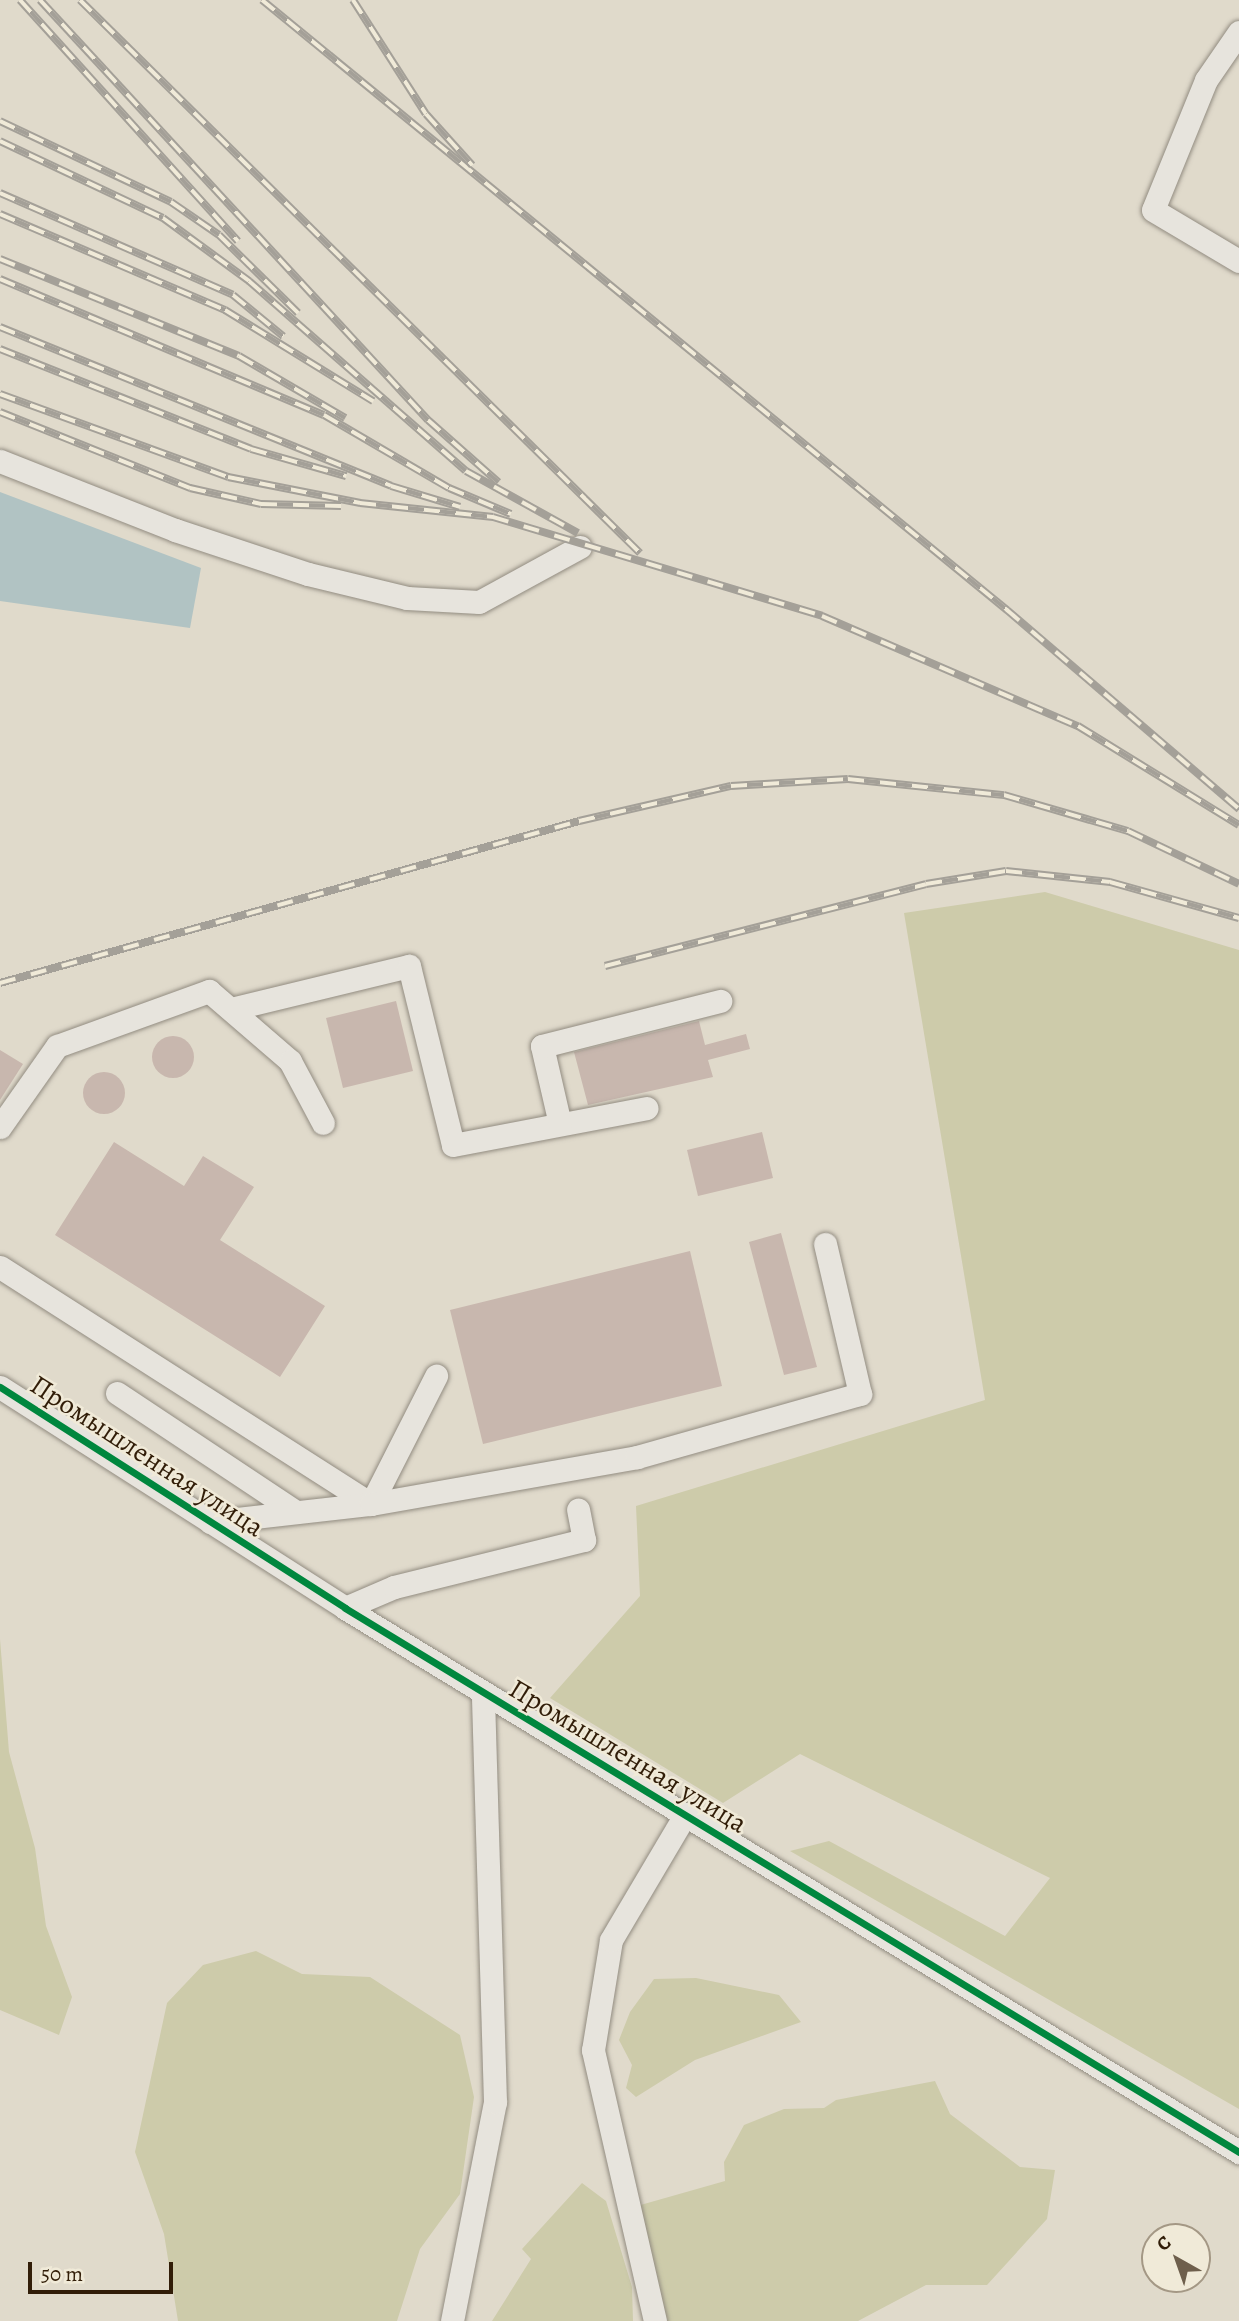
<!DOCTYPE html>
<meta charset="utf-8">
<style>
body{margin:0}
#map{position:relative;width:1239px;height:2321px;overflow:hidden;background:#e0dacb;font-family:Alegreya,serif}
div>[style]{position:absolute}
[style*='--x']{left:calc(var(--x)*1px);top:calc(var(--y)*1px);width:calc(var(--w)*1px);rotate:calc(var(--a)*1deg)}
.green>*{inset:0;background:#cdcbaa}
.water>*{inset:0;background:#b1c3c3}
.building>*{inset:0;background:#c8b7ae}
.round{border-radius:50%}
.roads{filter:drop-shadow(0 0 2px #928c81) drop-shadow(0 0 2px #928c81)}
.minor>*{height:23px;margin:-11.5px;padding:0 11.5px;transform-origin:11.5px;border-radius:11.5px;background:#e7e4dd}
.rail>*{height:8px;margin-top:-4px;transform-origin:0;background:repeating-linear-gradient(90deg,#f0ead8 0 16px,#a4a098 0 32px);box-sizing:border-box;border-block:2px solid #a4a098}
.cycleway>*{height:7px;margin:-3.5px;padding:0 3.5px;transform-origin:3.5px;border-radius:3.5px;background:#00873e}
span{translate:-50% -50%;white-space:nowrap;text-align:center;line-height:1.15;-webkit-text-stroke:5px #f0ead8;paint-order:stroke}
.street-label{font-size:28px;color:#311d08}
.north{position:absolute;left:1141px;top:2223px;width:70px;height:70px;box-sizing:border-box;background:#f0ead8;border:2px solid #a49885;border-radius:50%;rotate:320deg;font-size:19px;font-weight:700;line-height:28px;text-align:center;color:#311d08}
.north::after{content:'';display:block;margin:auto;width:24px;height:32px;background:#6e5f4c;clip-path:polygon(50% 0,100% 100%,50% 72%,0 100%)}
.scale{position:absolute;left:28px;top:2262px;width:145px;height:32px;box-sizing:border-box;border:4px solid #311d08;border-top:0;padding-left:9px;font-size:21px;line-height:24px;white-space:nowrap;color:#311d08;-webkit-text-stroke:5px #f0ead8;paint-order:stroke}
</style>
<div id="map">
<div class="green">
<div style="clip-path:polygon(1045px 892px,1239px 950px,1239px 2109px,790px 1851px,829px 1841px,1005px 1936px,1050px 1878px,800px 1754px,723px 1803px,550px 1698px,640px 1596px,636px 1506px,985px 1400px,904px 913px)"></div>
<div style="clip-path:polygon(0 1639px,9px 1752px,35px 1848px,46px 1926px,72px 1997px,59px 2035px,0 2010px)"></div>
<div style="clip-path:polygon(256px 1951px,302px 1974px,370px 1977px,460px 2035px,474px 2097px,460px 2194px,420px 2249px,397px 2321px,178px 2321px,164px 2234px,135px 2152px,167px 2003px,203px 1965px)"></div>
<div style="clip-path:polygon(696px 1978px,779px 1995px,801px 2022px,695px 2060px,636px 2097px,626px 2088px,632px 2065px,619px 2040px,630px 2012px,654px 1979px)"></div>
<div style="clip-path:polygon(935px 2081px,950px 2114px,1020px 2167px,1055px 2170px,1047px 2219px,987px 2285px,926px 2285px,858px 2321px,665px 2321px,637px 2206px,725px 2181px,724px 2162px,744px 2125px,784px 2109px,824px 2108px,836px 2100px)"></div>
<div style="clip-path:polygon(582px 2183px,606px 2201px,632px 2287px,633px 2321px,492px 2321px,531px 2259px,522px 2249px)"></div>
</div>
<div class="water">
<div style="clip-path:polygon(0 492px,201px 568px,190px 628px,0 601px)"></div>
</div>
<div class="building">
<div style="clip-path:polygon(396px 1001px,413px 1071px,343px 1088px,326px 1018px)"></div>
<div style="clip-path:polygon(699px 1021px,705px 1045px,746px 1034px,750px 1049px,708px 1060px,713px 1077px,588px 1105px,574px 1052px)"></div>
<div class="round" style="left:152px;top:1036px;width:42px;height:42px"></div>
<div style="clip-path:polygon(0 1050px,23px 1064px,0 1100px)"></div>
<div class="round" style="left:83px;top:1072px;width:42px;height:42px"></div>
<div style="clip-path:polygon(762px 1132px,773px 1178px,698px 1196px,687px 1150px)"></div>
<div style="clip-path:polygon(114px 1142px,184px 1186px,203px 1156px,254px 1187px,220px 1240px,325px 1306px,280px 1377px,55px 1235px)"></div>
<div style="clip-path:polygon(781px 1233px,817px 1367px,784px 1375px,749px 1242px)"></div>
<div style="clip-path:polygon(690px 1251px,722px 1386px,483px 1444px,450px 1310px)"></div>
</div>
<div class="roads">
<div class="minor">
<div style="--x:1239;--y:32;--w:58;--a:124.5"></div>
<div style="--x:1206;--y:80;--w:140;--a:112.2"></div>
<div style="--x:1153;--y:210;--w:100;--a:30.7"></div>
<div style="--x:0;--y:461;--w:188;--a:21.5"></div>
<div style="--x:175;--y:530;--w:140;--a:18.3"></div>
<div style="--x:308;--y:574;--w:102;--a:13.6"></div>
<div style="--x:407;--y:598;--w:72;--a:3.2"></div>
<div style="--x:479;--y:602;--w:115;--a:-28.6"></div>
<div style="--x:231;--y:1009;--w:183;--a:-13.6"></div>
<div style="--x:409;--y:966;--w:184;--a:76.2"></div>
<div style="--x:453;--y:1145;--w:197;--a:-10.8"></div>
<div style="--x:560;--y:1124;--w:80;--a:-103"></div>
<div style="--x:542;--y:1046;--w:184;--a:-14.2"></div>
<div style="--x:0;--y:1127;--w:99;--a:-54.9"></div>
<div style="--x:57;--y:1046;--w:162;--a:-19.9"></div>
<div style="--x:209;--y:991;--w:107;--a:40.8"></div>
<div style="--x:290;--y:1061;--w:70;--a:62"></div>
<div style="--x:0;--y:1267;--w:440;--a:32.6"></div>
<div style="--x:371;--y:1504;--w:144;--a:-63.1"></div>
<div style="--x:0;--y:1387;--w:410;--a:32.6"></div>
<div style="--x:345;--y:1608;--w:1047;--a:31.32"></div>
<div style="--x:117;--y:1393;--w:215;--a:33.6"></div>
<div style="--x:210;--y:1522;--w:162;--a:-6.4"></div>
<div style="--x:371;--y:1504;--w:270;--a:-10"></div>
<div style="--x:637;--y:1457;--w:232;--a:-15.8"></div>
<div style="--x:860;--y:1394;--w:154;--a:-103.1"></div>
<div style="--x:345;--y:1608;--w:53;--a:-23.2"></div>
<div style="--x:394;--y:1587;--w:196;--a:-13.9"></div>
<div style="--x:584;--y:1540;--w:31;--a:-101"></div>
<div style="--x:452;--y:2321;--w:223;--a:-78.9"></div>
<div style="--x:495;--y:2102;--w:409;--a:-91.7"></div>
<div style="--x:655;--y:2321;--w:278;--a:-102.9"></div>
<div style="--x:593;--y:2050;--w:111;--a:-80.7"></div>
<div style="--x:611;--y:1940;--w:145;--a:-59.4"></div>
</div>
</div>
<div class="rail">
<div style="--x:20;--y:0;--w:325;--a:47.9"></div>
<div style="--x:40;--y:0;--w:572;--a:47.27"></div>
<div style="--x:428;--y:420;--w:94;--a:41.5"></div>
<div style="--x:80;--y:0;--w:787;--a:44.64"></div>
<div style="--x:262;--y:0;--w:963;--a:39.31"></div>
<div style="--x:1007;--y:610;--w:306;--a:40.6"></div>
<div style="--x:353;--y:0;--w:135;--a:57.4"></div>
<div style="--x:426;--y:114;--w:69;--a:48"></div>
<div style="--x:0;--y:121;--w:189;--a:25.3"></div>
<div style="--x:171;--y:202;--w:58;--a:34.5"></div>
<div style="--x:219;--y:235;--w:111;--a:44.6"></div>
<div style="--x:0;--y:141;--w:180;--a:25.3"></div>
<div style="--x:163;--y:218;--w:107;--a:36.2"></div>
<div style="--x:249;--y:281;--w:288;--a:41.2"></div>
<div style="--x:466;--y:471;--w:128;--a:29"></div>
<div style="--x:0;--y:193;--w:254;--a:23.6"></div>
<div style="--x:233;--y:295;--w:65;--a:39.4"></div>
<div style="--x:0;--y:214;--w:245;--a:23.1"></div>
<div style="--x:225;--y:310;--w:174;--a:31.6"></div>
<div style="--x:0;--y:259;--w:258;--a:22.1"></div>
<div style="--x:239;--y:356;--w:123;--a:30.3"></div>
<div style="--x:0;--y:279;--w:351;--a:22.8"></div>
<div style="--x:324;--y:415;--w:145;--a:30.3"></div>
<div style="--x:449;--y:488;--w:67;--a:22.8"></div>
<div style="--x:0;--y:327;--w:422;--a:22.1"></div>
<div style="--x:391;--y:486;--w:72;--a:16.9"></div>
<div style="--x:0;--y:349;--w:270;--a:21.7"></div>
<div style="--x:251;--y:449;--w:99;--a:15.9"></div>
<div style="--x:0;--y:394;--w:243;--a:20"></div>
<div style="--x:228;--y:477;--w:135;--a:11.1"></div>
<div style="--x:360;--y:503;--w:134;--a:6"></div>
<div style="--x:493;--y:517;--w:344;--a:16.7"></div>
<div style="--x:822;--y:616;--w:279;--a:23.3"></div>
<div style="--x:1078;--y:726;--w:189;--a:31.6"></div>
<div style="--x:0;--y:412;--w:205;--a:21.8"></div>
<div style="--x:190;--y:488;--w:73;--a:12.7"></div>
<div style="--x:261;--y:504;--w:80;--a:1.4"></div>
<div style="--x:605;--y:966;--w:331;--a:-14.3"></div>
<div style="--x:926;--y:884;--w:81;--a:-9.2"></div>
<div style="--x:1006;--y:871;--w:105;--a:6"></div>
<div style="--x:1110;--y:882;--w:134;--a:15.6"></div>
<div style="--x:0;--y:983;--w:601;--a:-15.63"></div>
<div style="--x:579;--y:821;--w:156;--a:-13"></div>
<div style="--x:731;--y:786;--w:117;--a:-3.4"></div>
<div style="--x:848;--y:779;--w:157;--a:5.9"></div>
<div style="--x:1004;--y:795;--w:129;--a:16.2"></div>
<div style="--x:1128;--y:831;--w:123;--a:25.5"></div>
</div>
<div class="cycleway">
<div style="--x:0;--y:1387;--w:410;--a:32.6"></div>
<div style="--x:345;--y:1608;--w:1047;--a:31.32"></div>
</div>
<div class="street-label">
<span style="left:147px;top:1456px;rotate:33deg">Промышленная улица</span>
<span style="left:628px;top:1756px;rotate:31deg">Промышленная улица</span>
</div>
<div class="north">С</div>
<div class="scale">50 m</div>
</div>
